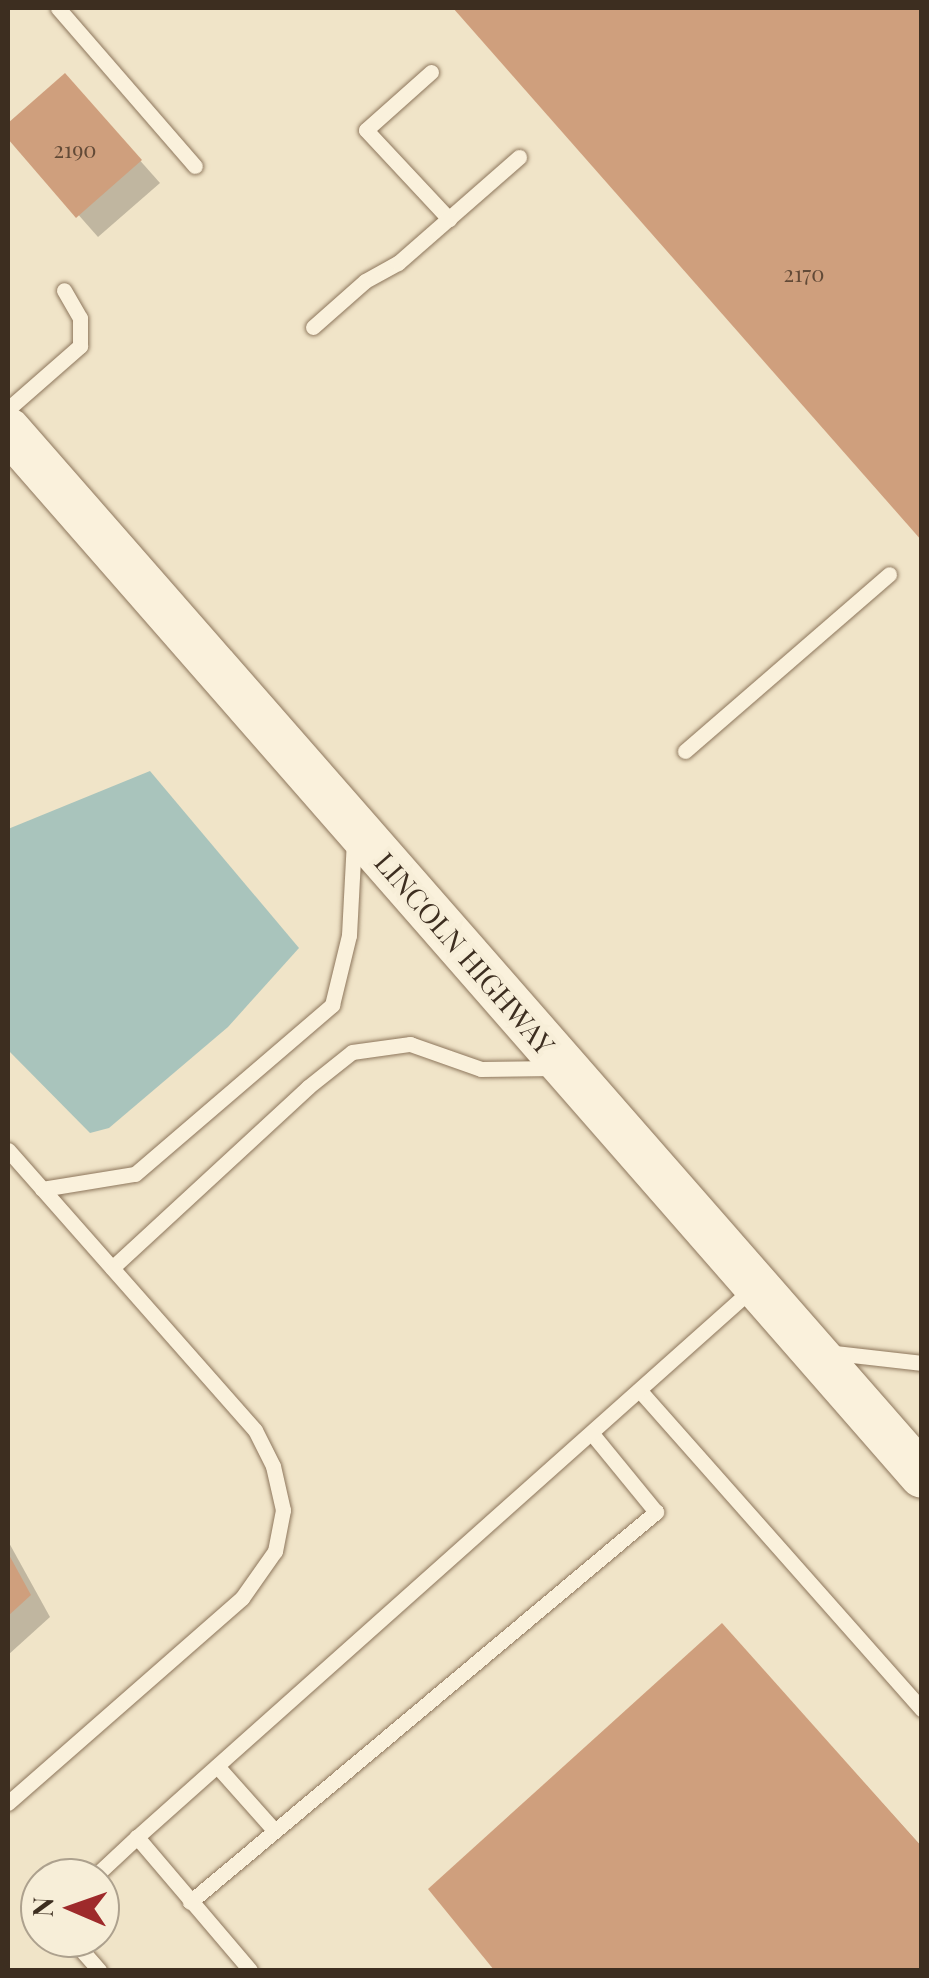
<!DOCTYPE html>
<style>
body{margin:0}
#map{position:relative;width:929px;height:1978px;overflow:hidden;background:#f0e4c8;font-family:"Playfair Display",serif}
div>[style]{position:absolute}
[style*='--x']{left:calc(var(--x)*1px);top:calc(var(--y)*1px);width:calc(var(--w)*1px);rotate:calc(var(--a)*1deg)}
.water>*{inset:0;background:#a9c4bc}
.shadow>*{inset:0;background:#0003}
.building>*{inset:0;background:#cf9f7d}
.roads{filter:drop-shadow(0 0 2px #8d765c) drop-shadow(0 0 2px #8d765c)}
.lane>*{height:15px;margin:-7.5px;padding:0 7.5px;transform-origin:7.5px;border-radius:7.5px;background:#faf1dc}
.secondary>*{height:45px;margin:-22.5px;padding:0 22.5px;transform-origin:22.5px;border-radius:22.5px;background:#faf1dc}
span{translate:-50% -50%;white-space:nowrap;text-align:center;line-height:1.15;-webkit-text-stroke:8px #f7eed8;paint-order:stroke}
.number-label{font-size:22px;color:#624a37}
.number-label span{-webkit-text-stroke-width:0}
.street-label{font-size:28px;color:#3d2e20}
.frame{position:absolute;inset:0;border:10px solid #3d2e20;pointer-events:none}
.north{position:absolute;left:20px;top:1858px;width:100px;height:100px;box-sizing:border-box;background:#f7eed8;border:2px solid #ada18e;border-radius:50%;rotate:272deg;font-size:28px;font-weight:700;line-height:40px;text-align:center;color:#3d2e20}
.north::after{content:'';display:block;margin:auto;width:35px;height:45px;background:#9e2a2b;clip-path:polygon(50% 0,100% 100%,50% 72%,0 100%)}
</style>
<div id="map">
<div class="water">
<div style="clip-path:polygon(150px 771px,299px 948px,228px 1027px,109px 1128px,90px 1133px,8px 1050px,8px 829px)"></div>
</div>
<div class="shadow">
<div style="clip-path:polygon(457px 8px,922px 8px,922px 537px)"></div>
<div style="clip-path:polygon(65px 76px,160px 183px,98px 237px,8px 135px,8px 127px)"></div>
<div style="clip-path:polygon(8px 1541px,50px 1617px,8px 1655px)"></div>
<div style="clip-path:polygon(722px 1626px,922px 1847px,922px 1970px,497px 1970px,431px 1890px)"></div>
</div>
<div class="building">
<div style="clip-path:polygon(453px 8px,922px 8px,922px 541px)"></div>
<div style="clip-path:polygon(65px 73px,142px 160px,76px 218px,8px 139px,8px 123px)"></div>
<div style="clip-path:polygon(8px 1553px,31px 1595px,8px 1616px)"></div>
<div style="clip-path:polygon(722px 1623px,922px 1847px,922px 1970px,494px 1970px,428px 1889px)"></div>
</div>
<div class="roads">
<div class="lane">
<div style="--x:58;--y:8;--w:209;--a:49.1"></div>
<div style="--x:431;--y:72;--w:87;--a:138.3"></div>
<div style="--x:366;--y:130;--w:122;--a:47"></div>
<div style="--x:313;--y:327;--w:69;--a:-41.5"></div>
<div style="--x:365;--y:281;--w:38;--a:-29"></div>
<div style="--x:398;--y:263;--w:161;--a:-41.2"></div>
<div style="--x:8;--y:409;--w:96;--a:-41.2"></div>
<div style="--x:80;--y:346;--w:28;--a:-90"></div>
<div style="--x:80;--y:318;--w:32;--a:-120"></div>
<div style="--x:685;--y:751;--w:270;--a:-40.9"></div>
<div style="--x:8;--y:1150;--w:373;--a:48.6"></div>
<div style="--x:255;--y:1430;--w:40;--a:63.4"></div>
<div style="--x:273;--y:1466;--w:45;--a:77.2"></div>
<div style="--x:283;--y:1510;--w:42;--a:101"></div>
<div style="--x:275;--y:1551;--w:57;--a:125.1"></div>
<div style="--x:242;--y:1598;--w:311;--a:138.8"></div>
<div style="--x:42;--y:1189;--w:94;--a:-9.2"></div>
<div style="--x:135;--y:1174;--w:260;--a:-40.6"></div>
<div style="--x:332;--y:1005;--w:72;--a:-76.3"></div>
<div style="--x:349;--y:935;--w:94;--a:-87"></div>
<div style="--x:112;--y:1268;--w:267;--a:-42.7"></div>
<div style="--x:308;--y:1087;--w:56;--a:-38.5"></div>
<div style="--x:352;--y:1052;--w:59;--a:-7.9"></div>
<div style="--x:410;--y:1044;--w:75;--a:19.4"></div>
<div style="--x:481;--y:1069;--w:74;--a:-0.8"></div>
<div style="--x:826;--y:1352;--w:97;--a:6.5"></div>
<div style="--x:641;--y:1392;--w:424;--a:48.5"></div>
<div style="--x:217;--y:1766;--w:87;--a:48.3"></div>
<div style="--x:93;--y:1878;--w:60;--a:-43"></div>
<div style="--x:190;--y:1902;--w:608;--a:-39.93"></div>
<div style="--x:656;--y:1512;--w:99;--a:-129.3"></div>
<div style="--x:71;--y:1938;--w:43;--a:48.8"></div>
<div style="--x:250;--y:1970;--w:175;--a:-130.4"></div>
<div style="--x:137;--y:1837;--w:827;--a:-41.71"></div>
</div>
<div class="secondary">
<div style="--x:8;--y:430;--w:1388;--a:48.83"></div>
</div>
</div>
<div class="number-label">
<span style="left:75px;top:150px">2190</span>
<span style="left:804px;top:274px">2170</span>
</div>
<div class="street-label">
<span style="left:465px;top:953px;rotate:49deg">LINCOLN HIGHWAY</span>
</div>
<div class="frame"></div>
<div class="north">N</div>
</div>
